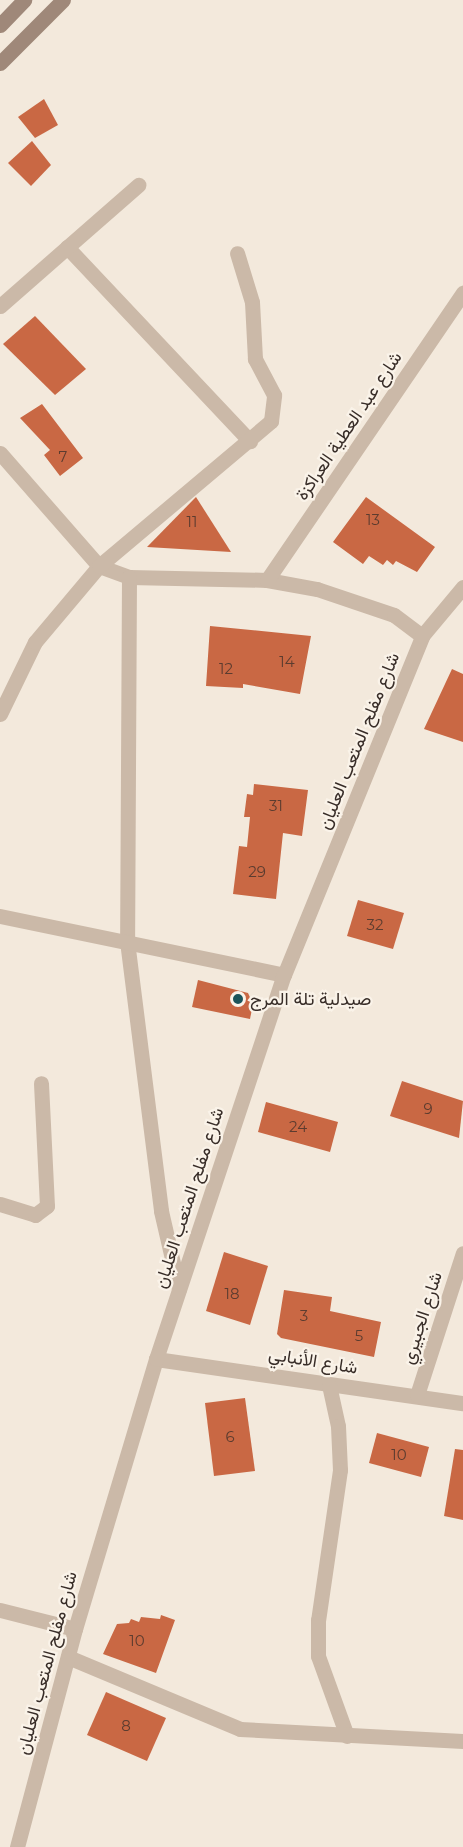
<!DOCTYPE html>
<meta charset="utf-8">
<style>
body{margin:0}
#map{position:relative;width:463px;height:1847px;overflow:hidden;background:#f3e9dc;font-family:Montserrat,Vazirmatn,sans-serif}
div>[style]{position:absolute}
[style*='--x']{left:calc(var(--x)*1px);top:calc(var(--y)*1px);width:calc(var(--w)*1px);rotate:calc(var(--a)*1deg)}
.building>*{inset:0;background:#c96844}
.minor>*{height:15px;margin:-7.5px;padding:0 7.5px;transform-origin:7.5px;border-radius:7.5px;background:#cbb9a8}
.secondary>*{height:15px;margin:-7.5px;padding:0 7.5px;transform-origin:7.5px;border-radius:7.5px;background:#9f8879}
.dots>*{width:16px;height:16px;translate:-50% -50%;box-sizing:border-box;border:3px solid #faf3e9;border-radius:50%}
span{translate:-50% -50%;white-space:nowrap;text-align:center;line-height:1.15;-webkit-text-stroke:4.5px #faf3e9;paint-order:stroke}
.number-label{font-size:15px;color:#5c3c2f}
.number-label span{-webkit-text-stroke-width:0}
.street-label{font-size:18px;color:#382d28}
.poi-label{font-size:18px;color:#382d28}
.left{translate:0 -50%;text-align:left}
</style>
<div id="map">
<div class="building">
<div style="clip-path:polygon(44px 99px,58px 125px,35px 138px,18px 117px)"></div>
<div style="clip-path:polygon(32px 141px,51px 165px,31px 186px,8px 163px)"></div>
<div style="clip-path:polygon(35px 316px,86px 369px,55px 395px,3px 344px)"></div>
<div style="clip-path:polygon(42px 404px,83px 458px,60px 476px,44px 455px,50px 450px,20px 418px)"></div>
<div style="clip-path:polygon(196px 497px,231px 552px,147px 547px,194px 499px)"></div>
<div style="clip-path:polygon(366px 497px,435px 547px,417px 572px,396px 561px,393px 565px,387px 560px,383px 565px,369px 556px,363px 564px,333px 542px)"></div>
<div style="clip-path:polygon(210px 626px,311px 636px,300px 694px,243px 684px,243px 688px,206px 686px)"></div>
<div style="clip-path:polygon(452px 669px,463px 674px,463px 742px,424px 729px)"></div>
<div style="clip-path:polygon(254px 784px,308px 790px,302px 836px,283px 833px,276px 899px,233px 894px,239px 846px,247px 847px,250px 817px,244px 817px,247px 794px,253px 795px)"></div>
<div style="clip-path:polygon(358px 900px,404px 913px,393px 949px,347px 936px)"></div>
<div style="clip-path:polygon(198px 980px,248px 993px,253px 1004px,250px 1019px,192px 1007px)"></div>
<div style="clip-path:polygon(402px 1081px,463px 1101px,459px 1138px,390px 1116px)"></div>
<div style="clip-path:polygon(266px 1102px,338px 1122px,330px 1152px,258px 1132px)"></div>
<div style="clip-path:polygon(224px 1252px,268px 1266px,250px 1325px,206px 1311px)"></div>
<div style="clip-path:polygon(284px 1290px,332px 1297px,330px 1311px,381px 1322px,374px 1357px,281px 1338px,277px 1334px)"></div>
<div style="clip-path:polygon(245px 1398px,255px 1471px,214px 1476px,205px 1403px)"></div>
<div style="clip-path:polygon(377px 1433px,429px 1447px,421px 1477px,369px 1463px)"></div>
<div style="clip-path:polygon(455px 1449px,463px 1450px,463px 1520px,444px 1516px)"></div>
<div style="clip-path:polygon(161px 1615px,175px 1620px,156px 1673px,103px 1654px,117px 1624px,129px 1623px,131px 1619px,139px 1622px,141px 1617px,160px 1619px)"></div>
<div style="clip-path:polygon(106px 1692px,166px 1718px,147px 1761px,87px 1735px)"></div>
</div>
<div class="minor">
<div style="--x:67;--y:247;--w:267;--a:46.7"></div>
<div style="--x:0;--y:306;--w:184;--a:-41.2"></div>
<div style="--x:0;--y:453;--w:150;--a:48.8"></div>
<div style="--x:99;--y:566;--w:32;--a:20"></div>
<div style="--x:129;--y:577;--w:138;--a:1.2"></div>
<div style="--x:267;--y:580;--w:51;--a:10.2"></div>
<div style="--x:317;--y:589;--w:81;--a:18.7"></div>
<div style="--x:394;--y:615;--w:35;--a:37"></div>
<div style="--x:129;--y:577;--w:364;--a:90.3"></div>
<div style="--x:127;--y:941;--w:272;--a:82.8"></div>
<div style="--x:161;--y:1211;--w:80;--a:77"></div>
<div style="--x:267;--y:580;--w:348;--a:-55.7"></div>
<div style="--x:0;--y:714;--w:80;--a:-64.1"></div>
<div style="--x:35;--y:642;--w:99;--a:-49.9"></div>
<div style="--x:99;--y:566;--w:225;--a:-40.1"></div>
<div style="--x:271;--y:421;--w:26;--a:-83"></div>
<div style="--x:274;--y:395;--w:41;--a:-117.8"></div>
<div style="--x:255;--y:359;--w:57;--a:-93"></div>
<div style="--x:252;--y:302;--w:51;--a:-107"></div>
<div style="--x:0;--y:916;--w:290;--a:11.7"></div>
<div style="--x:0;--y:1204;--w:37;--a:17"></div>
<div style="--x:35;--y:1215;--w:15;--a:-37"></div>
<div style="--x:47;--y:1206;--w:123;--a:-92.8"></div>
<div style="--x:156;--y:1359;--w:310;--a:8.2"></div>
<div style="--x:329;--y:1385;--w:42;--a:77.6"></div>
<div style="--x:338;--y:1426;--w:44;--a:87.4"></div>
<div style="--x:340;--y:1470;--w:152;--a:98.3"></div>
<div style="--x:318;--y:1620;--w:36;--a:90"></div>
<div style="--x:318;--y:1656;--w:85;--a:70.1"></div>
<div style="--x:417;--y:1395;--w:149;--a:-72.1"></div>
<div style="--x:0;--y:1610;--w:77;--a:14.2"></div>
<div style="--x:68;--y:1657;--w:186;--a:22.7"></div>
<div style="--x:240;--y:1729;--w:223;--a:3.1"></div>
<div style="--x:17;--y:1847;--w:226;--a:-75.1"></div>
<div style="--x:75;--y:1629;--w:282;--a:-73.3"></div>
<div style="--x:156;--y:1359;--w:405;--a:-71.6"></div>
<div style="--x:284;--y:975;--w:366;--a:-67.8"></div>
<div style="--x:422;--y:636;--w:64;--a:-50.1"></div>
</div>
<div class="secondary">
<div style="--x:0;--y:25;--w:35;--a:-46"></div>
<div style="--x:0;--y:63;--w:89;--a:-45"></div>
</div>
<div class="dots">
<div style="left:238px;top:999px;background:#1c545a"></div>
</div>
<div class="number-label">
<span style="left:63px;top:457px">7</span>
<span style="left:373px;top:520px">13</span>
<span style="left:192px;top:522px">11</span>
<span style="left:287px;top:662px">14</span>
<span style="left:226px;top:669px">12</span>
<span style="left:276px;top:806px">31</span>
<span style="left:257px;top:872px">29</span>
<span style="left:375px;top:925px">32</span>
<span style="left:428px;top:1109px">9</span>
<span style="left:298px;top:1127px">24</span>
<span style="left:232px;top:1294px">18</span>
<span style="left:304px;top:1316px">3</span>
<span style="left:359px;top:1336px">5</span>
<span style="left:230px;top:1437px">6</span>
<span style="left:399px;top:1455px">10</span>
<span style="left:137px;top:1641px">10</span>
<span style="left:126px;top:1726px">8</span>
</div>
<div class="street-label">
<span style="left:349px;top:426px;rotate:-56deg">شارع عبد العطية العراكزة</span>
<span style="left:359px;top:741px;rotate:-68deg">شارع مفلح المتعب العليان</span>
<span style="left:189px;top:1198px;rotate:-72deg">شارع مفلح المتعب العليان</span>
<span style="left:422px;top:1318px;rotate:-72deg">شارع الجبيري</span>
<span style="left:313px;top:1361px;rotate:9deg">شارع الأنبابي</span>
<span style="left:47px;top:1663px;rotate:-75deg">شارع مفلح المتعب العليان</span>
</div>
<div class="poi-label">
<span class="left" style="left:250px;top:999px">صيدلية تلة المرج</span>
</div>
</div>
